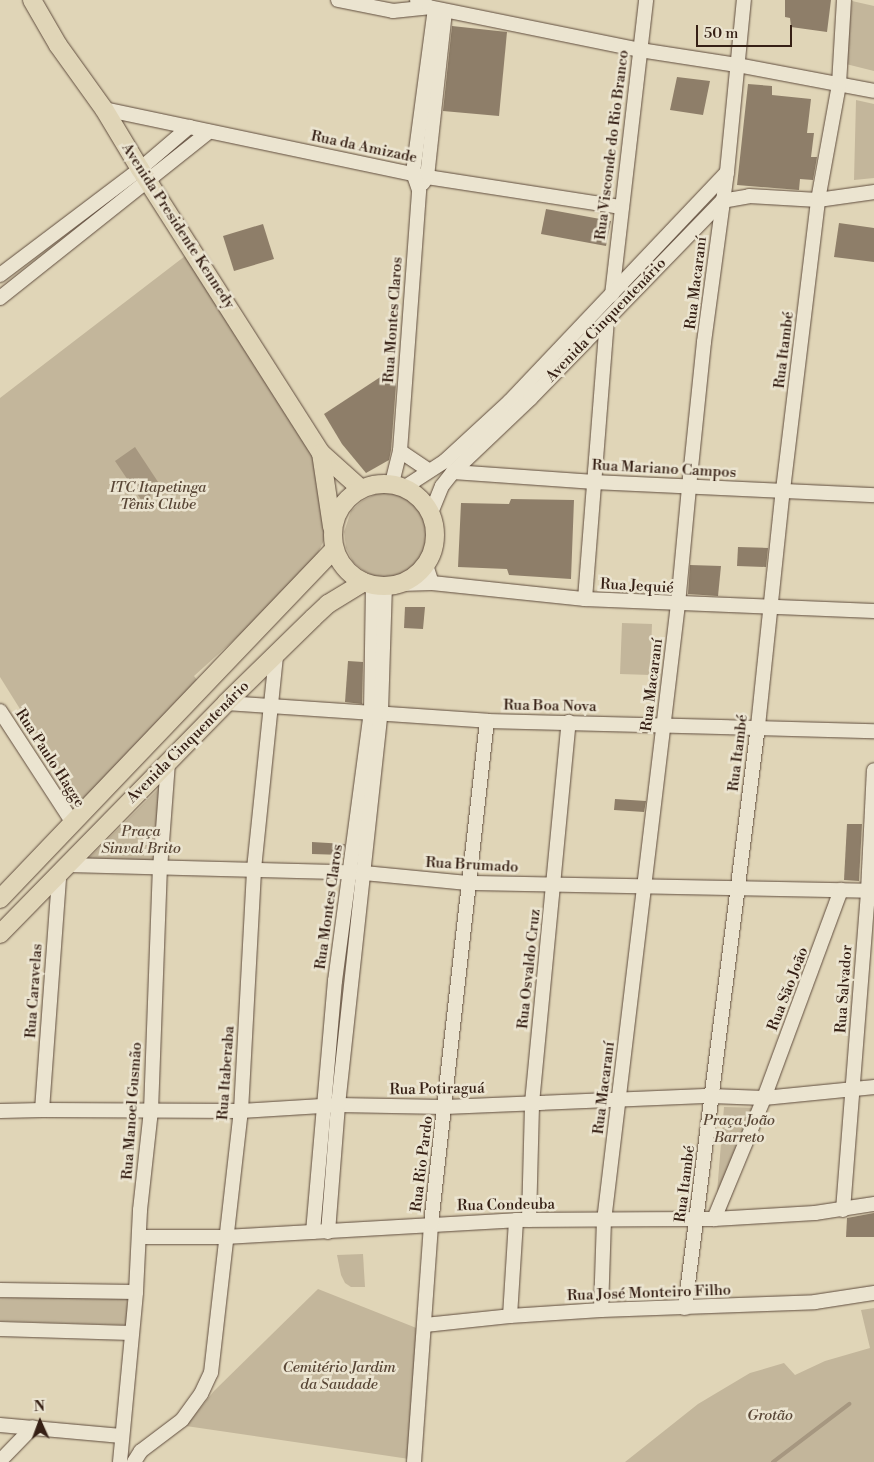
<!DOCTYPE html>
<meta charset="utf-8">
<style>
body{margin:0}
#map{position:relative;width:874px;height:1462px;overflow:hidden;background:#e0d5b7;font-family:"Libre Bodoni",serif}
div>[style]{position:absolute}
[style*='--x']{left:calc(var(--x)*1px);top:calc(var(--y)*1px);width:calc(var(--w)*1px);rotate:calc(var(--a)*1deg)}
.green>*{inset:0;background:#c3b69b}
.water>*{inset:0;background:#a69780}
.stream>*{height:4px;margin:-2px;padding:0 2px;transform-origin:2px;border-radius:2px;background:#a69780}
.building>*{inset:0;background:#8e7e69}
.roads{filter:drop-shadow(0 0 1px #604d3e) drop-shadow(0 0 1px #604d3e)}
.minor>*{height:14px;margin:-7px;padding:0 7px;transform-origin:7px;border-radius:7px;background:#ebe4d0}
.major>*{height:18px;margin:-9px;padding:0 9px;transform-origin:9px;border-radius:9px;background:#e0d5b7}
.major>.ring{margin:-9px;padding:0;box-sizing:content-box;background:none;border:18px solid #e0d5b7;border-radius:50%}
span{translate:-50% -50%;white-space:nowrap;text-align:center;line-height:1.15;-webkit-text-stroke:5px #ebe4d0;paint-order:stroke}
.street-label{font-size:15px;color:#362015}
.park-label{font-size:15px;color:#594636;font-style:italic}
.north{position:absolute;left:15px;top:1397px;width:50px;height:50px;-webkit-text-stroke:4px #ebe4d0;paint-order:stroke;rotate:358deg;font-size:14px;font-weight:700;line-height:20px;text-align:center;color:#362015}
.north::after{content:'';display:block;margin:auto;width:18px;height:22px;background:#362015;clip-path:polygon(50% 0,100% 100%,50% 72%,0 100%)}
.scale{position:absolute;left:696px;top:25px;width:96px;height:22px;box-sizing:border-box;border:2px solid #362015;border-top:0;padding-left:6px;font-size:15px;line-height:18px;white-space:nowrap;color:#362015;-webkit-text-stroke:4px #ebe4d0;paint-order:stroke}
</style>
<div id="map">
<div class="green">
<div style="clip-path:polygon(852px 1px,874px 6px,874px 71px,846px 64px)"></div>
<div style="clip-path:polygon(856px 100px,874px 104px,874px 178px,854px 180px)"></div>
<div style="clip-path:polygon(189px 253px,323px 459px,330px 528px,308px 573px,194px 676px,206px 691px,85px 813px,0 677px,0 398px)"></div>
<div style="clip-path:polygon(378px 493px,396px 493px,412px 500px,422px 508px,427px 521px,424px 558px,411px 572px,394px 577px,376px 577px,364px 571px,353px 562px,346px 548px,344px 532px,351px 511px,362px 501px)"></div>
<div style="clip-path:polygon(622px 623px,652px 624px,650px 675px,620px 674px)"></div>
<div style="clip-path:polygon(172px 775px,165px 865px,83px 864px)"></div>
<div style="clip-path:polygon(724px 1107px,765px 1108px,724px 1216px,715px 1217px)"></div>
<div style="clip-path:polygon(363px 1254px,365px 1287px,351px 1287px,345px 1283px,341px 1275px,337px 1255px)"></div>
<div style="clip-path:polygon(318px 1289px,424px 1331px,416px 1460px,186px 1426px,214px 1391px)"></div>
<div style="clip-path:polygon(127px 1297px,127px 1325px,0 1321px,0 1298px)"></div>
<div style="clip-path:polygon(874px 1308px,874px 1462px,625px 1462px,698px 1404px,750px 1373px,784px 1363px,795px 1375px,825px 1361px,870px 1348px,861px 1310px)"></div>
</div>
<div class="water">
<div style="clip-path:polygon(135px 447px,162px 488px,142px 501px,115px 461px)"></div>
</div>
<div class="stream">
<div style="--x:773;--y:1462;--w:96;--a:-37.3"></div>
</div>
<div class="building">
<div style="clip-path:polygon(785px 0,831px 0,827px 32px,791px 27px,790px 18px,785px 17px)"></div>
<div style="clip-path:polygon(452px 26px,507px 32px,499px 116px,443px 111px)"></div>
<div style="clip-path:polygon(677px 77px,710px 81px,703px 115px,670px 110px)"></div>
<div style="clip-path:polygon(748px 84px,772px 86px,772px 95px,811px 99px,807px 133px,814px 133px,811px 157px,817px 157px,813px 180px,800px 179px,799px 190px,737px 185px)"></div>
<div style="clip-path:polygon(546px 209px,611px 221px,606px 246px,541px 234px)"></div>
<div style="clip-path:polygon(839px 223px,874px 228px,874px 262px,834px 257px)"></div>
<div style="clip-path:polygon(263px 224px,274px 259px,234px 271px,223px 236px)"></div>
<div style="clip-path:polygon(388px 372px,396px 384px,391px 450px,389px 460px,366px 473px,342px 444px,324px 414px)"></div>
<div style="clip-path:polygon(511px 499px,574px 500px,571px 579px,509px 575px,507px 569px,458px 567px,461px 503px,509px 504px)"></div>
<div style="clip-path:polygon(738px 547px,768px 548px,766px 567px,737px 566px)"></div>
<div style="clip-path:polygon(690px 565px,721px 566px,718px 596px,688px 594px)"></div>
<div style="clip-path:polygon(405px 607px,425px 607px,423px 629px,404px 628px)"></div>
<div style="clip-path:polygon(348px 661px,363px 662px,362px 704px,345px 702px)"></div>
<div style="clip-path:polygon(615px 799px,646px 801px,644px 812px,614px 810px)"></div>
<div style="clip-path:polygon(847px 824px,862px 824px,859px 881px,844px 880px)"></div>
<div style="clip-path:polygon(312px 842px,345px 844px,343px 855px,312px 854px)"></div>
<div style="clip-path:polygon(874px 1213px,874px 1237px,846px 1237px,847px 1218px)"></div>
</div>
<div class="roads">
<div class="minor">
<div style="--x:338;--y:0;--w:56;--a:11.3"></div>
<div style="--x:393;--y:11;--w:36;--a:-6"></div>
<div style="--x:417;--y:0;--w:14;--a:30"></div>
<div style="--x:429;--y:7;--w:215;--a:11.5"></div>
<div style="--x:640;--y:50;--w:98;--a:8.8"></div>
<div style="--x:737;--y:65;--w:139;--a:10.7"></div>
<div style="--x:104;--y:109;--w:330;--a:11.9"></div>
<div style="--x:427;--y:177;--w:195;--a:8.8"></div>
<div style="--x:423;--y:183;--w:7;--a:-56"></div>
<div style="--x:427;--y:177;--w:167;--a:-83.8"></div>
<div style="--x:0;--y:275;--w:176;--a:-37.1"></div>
<div style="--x:140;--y:169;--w:65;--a:-40.6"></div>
<div style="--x:612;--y:295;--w:297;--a:-83.4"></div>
<div style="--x:0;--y:298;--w:267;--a:-38.5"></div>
<div style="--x:400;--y:451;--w:34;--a:34"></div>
<div style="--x:453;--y:472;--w:142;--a:4"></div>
<div style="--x:595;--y:482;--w:279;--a:2.7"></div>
<div style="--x:392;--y:483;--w:33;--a:-76"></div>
<div style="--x:400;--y:451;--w:262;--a:-85.8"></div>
<div style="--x:419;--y:190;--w:18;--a:-109"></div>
<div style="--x:413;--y:173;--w:165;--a:-82.4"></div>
<div style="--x:405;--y:487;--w:48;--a:-33"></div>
<div style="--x:445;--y:461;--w:88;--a:-42.7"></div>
<div style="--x:510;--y:401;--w:315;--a:-46.5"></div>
<div style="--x:431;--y:513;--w:29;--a:-68"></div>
<div style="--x:442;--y:486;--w:18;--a:-52"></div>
<div style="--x:453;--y:472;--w:106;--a:-43.5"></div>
<div style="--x:530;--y:399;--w:276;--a:-45.9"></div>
<div style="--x:722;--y:201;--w:27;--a:-10"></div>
<div style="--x:749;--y:196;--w:69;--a:3.3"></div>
<div style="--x:818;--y:200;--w:57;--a:-8.1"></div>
<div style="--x:426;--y:565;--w:19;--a:72"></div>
<div style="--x:400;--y:584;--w:32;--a:-2"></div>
<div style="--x:432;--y:583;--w:154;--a:6"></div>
<div style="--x:585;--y:599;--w:289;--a:2.4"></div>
<div style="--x:585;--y:599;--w:279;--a:-85.5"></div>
<div style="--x:226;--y:703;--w:262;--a:3.9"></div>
<div style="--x:487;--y:721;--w:387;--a:1.5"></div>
<div style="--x:0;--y:711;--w:134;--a:56.9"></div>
<div style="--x:68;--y:865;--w:296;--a:1.5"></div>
<div style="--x:364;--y:873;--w:104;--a:5.5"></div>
<div style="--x:468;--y:883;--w:406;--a:1.1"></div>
<div style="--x:42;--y:1110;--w:235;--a:-85.8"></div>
<div style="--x:0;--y:1111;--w:42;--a:-1.4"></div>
<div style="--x:42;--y:1110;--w:199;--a:0.3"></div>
<div style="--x:241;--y:1111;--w:97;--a:-3.5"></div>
<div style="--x:338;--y:1105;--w:107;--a:1.1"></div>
<div style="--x:445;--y:1107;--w:266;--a:-2.4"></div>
<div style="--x:711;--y:1096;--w:53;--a:2.2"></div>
<div style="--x:764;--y:1098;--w:111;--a:-5.7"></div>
<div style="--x:843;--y:1210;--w:320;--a:-85.5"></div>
<div style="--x:868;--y:891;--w:121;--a:-87.2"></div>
<div style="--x:714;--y:1219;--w:131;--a:-67.5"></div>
<div style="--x:764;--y:1098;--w:222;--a:-69.7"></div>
<div style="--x:529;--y:1220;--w:117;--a:-88.5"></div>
<div style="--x:532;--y:1103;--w:383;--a:-84.5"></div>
<div style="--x:313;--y:1232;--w:252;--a:-85"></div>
<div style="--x:335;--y:981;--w:271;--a:-82.4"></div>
<div style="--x:371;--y:712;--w:126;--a:-89.1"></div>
<div style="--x:328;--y:1232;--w:127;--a:-85.5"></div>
<div style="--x:338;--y:1105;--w:395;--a:-83.8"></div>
<div style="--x:381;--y:712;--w:125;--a:-88.2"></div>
<div style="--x:139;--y:1237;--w:86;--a:0"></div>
<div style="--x:225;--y:1237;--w:291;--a:-3.3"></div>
<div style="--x:516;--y:1220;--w:198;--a:-0.3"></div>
<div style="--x:714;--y:1219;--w:101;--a:-3.4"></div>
<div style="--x:815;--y:1213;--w:60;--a:-8.7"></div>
<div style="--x:0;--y:1290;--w:136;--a:0.8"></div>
<div style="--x:685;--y:1308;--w:587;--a:-82.85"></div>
<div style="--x:758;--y:726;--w:237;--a:-84"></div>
<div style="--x:783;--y:490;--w:292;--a:-83.1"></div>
<div style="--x:818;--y:200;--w:118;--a:-79.7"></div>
<div style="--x:839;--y:84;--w:84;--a:-86.6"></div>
<div style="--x:601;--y:1310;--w:89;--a:-88.1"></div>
<div style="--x:604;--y:1221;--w:621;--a:-83.16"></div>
<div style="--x:678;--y:604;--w:118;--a:-84.6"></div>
<div style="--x:689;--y:487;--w:146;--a:-84.1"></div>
<div style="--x:704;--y:342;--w:172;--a:-82.3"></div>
<div style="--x:727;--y:172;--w:173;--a:-84.4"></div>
<div style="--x:510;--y:1316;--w:96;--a:-86.4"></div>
<div style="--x:425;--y:1325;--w:85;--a:-6"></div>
<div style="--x:510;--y:1316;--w:91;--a:-3.8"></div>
<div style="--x:601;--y:1310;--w:214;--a:-2.1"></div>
<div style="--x:815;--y:1302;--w:60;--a:-8.7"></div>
<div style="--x:0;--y:1329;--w:131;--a:1.7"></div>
<div style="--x:0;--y:1425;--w:122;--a:5.2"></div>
<div style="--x:0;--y:1461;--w:47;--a:-45.9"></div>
<div style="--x:120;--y:1462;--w:171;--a:-84.6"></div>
<div style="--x:136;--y:1292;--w:82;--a:-87.2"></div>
<div style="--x:140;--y:1210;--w:100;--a:-83.7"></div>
<div style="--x:151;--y:1111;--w:242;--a:-87.9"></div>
<div style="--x:160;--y:869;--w:106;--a:-85.7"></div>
<div style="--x:134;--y:1462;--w:13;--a:-58"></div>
<div style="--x:141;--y:1451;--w:51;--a:-37.1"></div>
<div style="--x:182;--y:1420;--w:32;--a:-54"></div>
<div style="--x:201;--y:1394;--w:23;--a:-65"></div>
<div style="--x:211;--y:1373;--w:264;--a:-83.5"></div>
<div style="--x:241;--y:1111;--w:242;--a:-86.9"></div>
<div style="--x:254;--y:869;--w:215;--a:-84.1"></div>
<div style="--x:414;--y:1462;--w:239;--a:-85.9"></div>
<div style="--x:431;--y:1224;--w:506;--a:-83.65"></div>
</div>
<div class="major">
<div style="--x:32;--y:0;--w:52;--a:60"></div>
<div style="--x:58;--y:45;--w:79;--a:54.3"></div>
<div style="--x:104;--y:109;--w:70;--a:59"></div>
<div style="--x:140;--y:169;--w:337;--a:57.5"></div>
<div style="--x:321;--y:453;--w:52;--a:41.9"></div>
<div style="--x:321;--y:453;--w:75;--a:81.5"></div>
<div class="ring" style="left:333px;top:484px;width:84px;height:84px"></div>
<div style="--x:0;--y:899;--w:484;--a:-46.3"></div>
<div style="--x:0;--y:934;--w:323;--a:-45.6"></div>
<div style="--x:226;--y:703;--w:122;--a:-44.3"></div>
<div style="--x:313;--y:618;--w:21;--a:-43"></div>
<div style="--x:328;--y:604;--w:42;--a:-31.4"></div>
</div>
</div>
<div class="street-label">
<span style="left:612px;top:145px;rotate:-83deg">Rua Visconde do Rio Branco</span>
<span style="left:364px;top:147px;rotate:12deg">Rua da Amizade</span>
<span style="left:178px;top:226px;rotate:57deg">Avenida Presidente Kennedy</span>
<span style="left:696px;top:283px;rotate:-83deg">Rua Macaraní</span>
<span style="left:393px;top:320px;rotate:-86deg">Rua Montes Claros</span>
<span style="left:606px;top:320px;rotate:-46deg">Avenida Cinquentenário</span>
<span style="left:784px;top:350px;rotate:-83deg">Rua Itambé</span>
<span style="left:664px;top:469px;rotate:3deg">Rua Mariano Campos</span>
<span style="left:637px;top:586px;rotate:3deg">Rua Jequié</span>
<span style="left:652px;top:685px;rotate:-83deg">Rua Macaraní</span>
<span style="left:550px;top:706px;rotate:1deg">Rua Boa Nova</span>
<span style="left:188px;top:742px;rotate:-45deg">Avenida Cinquentenário</span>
<span style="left:738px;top:753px;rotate:-83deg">Rua Itambé</span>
<span style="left:50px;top:758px;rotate:57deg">Rua Paulo Hagge</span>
<span style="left:472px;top:865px;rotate:3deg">Rua Brumado</span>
<span style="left:329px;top:907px;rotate:-82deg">Rua Montes Claros</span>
<span style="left:529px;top:969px;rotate:-84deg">Rua Osvaldo Cruz</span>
<span style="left:788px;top:989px;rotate:-69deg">Rua São João</span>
<span style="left:844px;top:989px;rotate:-86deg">Rua Salvador</span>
<span style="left:34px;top:991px;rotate:-86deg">Rua Caravelas</span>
<span style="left:226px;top:1073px;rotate:-86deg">Rua Itaberaba</span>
<span style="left:604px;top:1088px;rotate:-83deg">Rua Macaraní</span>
<span style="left:437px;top:1089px;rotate:-1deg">Rua Potiraguá</span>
<span style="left:132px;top:1111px;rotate:-86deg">Rua Manoel Gusmão</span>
<span style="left:422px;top:1164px;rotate:-83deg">Rua Rio Pardo</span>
<span style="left:685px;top:1184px;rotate:-83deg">Rua Itambé</span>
<span style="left:506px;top:1205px;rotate:-1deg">Rua Condeuba</span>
<span style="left:649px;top:1293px;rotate:-2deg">Rua José Monteiro Filho</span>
</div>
<div class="park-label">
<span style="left:158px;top:496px">ITC Itapetinga<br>Tênis Clube</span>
<span style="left:141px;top:840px">Praça<br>Sinval Brito</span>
<span style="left:739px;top:1129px">Praça João<br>Barreto</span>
<span style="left:339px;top:1376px">Cemitério Jardim<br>da Saudade</span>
<span style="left:770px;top:1416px">Grotão</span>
</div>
<div class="north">N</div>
<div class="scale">50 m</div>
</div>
